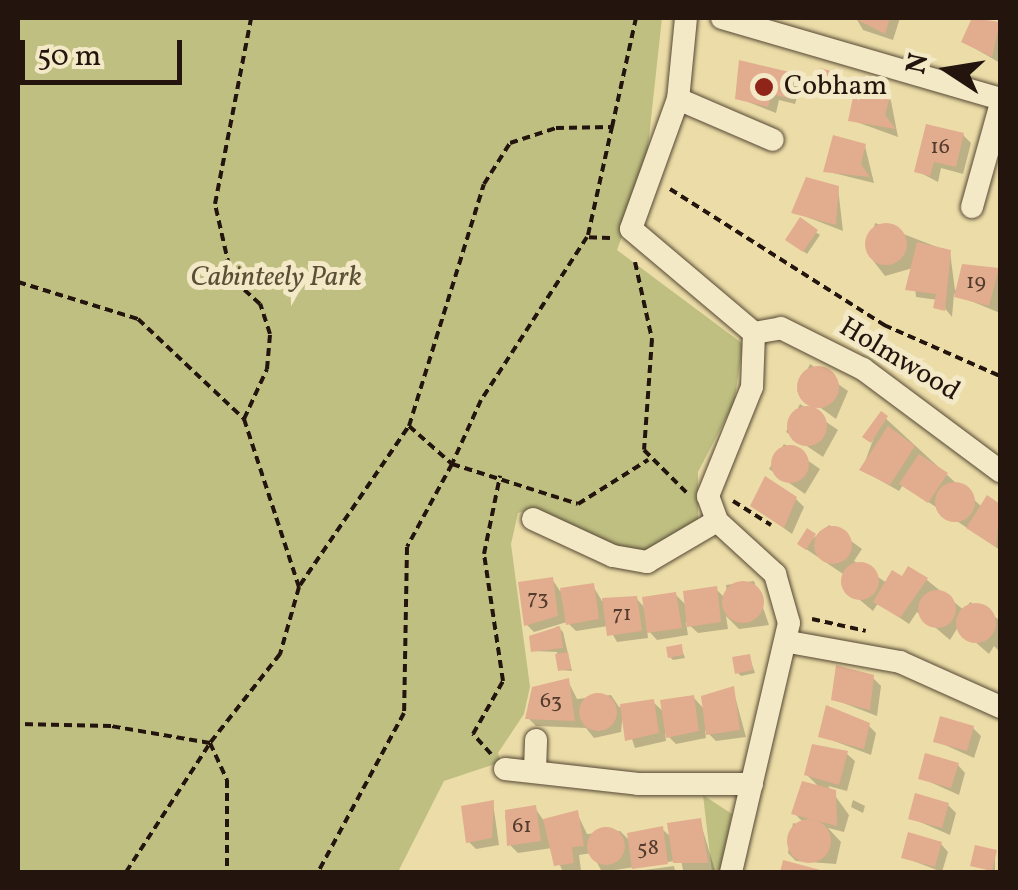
<!DOCTYPE html>
<style>
body{margin:0}
#map{position:relative;width:1018px;height:890px;overflow:hidden;background:#ecdda8;font-family:Vollkorn,serif}
div>[style]{position:absolute}
[style*='--x']{left:calc(var(--x)*1px);top:calc(var(--y)*1px);width:calc(var(--w)*1px);rotate:calc(var(--a)*1deg)}
.green>*{inset:0;background:#bfbf82}
.shadow>*{inset:0;background:#0003}
.building>*{inset:0;background:#e2ac8e}
.round{border-radius:50%}
.path>*{height:4px;margin-top:-2px;transform-origin:0;background:repeating-linear-gradient(90deg,#23150d 0 8px,transparent 0 13px)}
.roads{filter:drop-shadow(0 0 2px #554734) drop-shadow(0 0 2px #554734)}
.street>*{height:22px;margin:-11px;padding:0 11px;transform-origin:11px;border-radius:11px;background:#f3e9c6}
.dots>*{width:28px;height:28px;translate:-50% -50%;box-sizing:border-box;border:5px solid #f3e9c6;border-radius:50%}
span{translate:-50% -50%;white-space:nowrap;text-align:center;line-height:1.15;-webkit-text-stroke:10px #f3e9c6;paint-order:stroke}
.number-label{font-size:22px;color:#533b2d}
.number-label span{-webkit-text-stroke-width:0}
.poi-label{font-size:28px;color:#23150d}
.left{translate:0 -50%;text-align:left}
.park-label{font-size:28px;color:#5a5036;font-style:italic}
.street-label{font-size:28px;color:#23150d}
.frame{position:absolute;inset:0;border:20px solid #23150d;pointer-events:none}
.north{position:absolute;left:898px;top:20px;width:100px;height:100px;-webkit-text-stroke:8px #f3e9c6;paint-order:stroke;rotate:282deg;font-size:28px;font-weight:700;line-height:40px;text-align:center;color:#23150d}
.north::after{content:'';display:block;margin:auto;width:35px;height:45px;background:#23150d;clip-path:polygon(50% 0,100% 100%,50% 72%,0 100%)}
.scale{position:absolute;left:20px;top:40px;width:162px;height:45px;box-sizing:border-box;border:5px solid #23150d;border-top:0;padding-left:12px;font-size:30px;line-height:35px;white-space:nowrap;color:#23150d;-webkit-text-stroke:8px #f3e9c6;paint-order:stroke}
</style>
<div id="map">
<div class="green">
<div style="clip-path:polygon(18px 18px,662px 18px,645px 174px,617px 250px,743px 344px,734px 403px,698px 472px,698px 519px,665px 546px,634px 553px,534px 509px,518px 513px,511px 544px,530px 687px,524px 714px,498px 753px,501px 762px,444px 781px,398px 872px,18px 872px)"></div>
<div style="clip-path:polygon(703px 795px,732px 814px,720px 872px,712px 872px)"></div>
</div>
<div class="shadow">
<div style="clip-path:polygon(856px 18px,900px 18px,893px 40px,863px 30px)"></div>
<div style="clip-path:polygon(975px 18px,1000px 24px,1000px 63px,964px 42px)"></div>
<div style="clip-path:polygon(834px 74px,833px 96px,820px 93px,817px 90px)"></div>
<div style="clip-path:polygon(793px 75px,801px 83px,795px 104px,779px 100px,776px 113px,738px 98px)"></div>
<div style="clip-path:polygon(890px 96px,898px 137px,851px 120px)"></div>
<div style="clip-path:polygon(963px 135px,971px 143px,963px 174px,941px 168px,938px 182px,917px 171px)"></div>
<div style="clip-path:polygon(865px 146px,874px 183px,825px 171px)"></div>
<div style="clip-path:polygon(838px 188px,843px 231px,794px 212px)"></div>
<div style="clip-path:polygon(800px 221px,820px 235px,807px 254px,791px 242px)"></div>
<div style="clip-path:polygon(875px 223px,950px 252px,955px 290px,997px 270px,1000px 273px,1000px 329px,1000px 313px,954px 294px,952px 317px,938px 300px,916px 297px,913px 268px,885px 276px,868px 254px)"></div>
<div style="clip-path:polygon(810px 364px,848px 391px,836px 419px,797px 391px)"></div>
<div style="clip-path:polygon(800px 404px,838px 430px,823px 457px,786px 432px)"></div>
<div style="clip-path:polygon(882px 415px,982px 507px,987px 499px,1000px 510px,1000px 550px,903px 485px,899px 491px,862px 470px)"></div>
<div style="clip-path:polygon(784px 444px,820px 469px,805px 494px,769px 469px)"></div>
<div style="clip-path:polygon(796px 499px,804px 507px,792px 534px,753px 506px)"></div>
<div style="clip-path:polygon(829px 525px,862px 549px,854px 561px,887px 583px,927px 580px,965px 611px,970px 602px,998px 619px,1000px 652px,994px 646px,989px 654px,958px 627px,950px 640px,917px 612px,909px 624px,878px 603px,873px 611px,841px 584px,846px 576px,803px 547px)"></div>
<div style="clip-path:polygon(552px 579px,560px 591px,593px 586px,602px 601px,636px 598px,646px 609px,676px 595px,687px 606px,716px 589px,728px 601px,726px 585px,754px 581px,769px 625px,739px 629px,726px 616px,728px 629px,698px 633px,686px 622px,688px 635px,657px 640px,647px 629px,648px 638px,617px 642px,608px 626px,576px 631px,567px 622px,534px 632px,526px 624px)"></div>
<div style="clip-path:polygon(557px 626px,563px 632px,572px 671px,560px 670px,557px 652px,534px 651px)"></div>
<div style="clip-path:polygon(681px 647px,685px 658px,673px 660px,670px 657px)"></div>
<div style="clip-path:polygon(749px 656px,755px 673px,741px 676px,737px 672px)"></div>
<div style="clip-path:polygon(873px 678px,881px 686px,877px 716px,833px 699px)"></div>
<div style="clip-path:polygon(568px 681px,577px 699px,611px 695px,619px 707px,653px 702px,665px 713px,694px 698px,705px 710px,733px 689px,746px 737px,716px 741px,705px 730px,706px 738px,676px 744px,665px 733px,666px 741px,635px 748px,623px 712px,621px 732px,594px 738px,586px 728px,536px 726px,528px 718px)"></div>
<div style="clip-path:polygon(868px 725px,876px 733px,871px 755px,821px 736px)"></div>
<div style="clip-path:polygon(973px 728px,981px 736px,974px 758px,936px 741px)"></div>
<div style="clip-path:polygon(847px 754px,855px 761px,847px 791px,828px 786px,849px 815px,844px 832px,828px 828px,841px 842px,836px 864px,796px 861px,788px 853px,793px 823px,808px 827px,794px 813px,821px 789px,807px 775px)"></div>
<div style="clip-path:polygon(958px 765px,965px 773px,959px 795px,921px 778px)"></div>
<div style="clip-path:polygon(853px 800px,865px 806px,863px 813px,851px 807px)"></div>
<div style="clip-path:polygon(493px 803px,499px 845px,476px 849px,468px 841px)"></div>
<div style="clip-path:polygon(948px 805px,956px 813px,950px 835px,911px 818px)"></div>
<div style="clip-path:polygon(535px 808px,544px 821px,577px 813px,587px 834px,620px 831px,630px 841px,662px 829px,672px 838px,700px 821px,715px 870px,683px 870px,681px 860px,602px 872px,592px 853px,579px 855px,581px 870px,563px 872px,552px 848px,518px 853px,510px 845px,505px 815px)"></div>
<div style="clip-path:polygon(941px 844px,948px 852px,942px 872px,903px 857px)"></div>
<div style="clip-path:polygon(995px 852px,995px 872px,972px 865px)"></div>
<div style="clip-path:polygon(674px 866px,675px 871px,637px 871px)"></div>
</div>
<div class="building">
<div style="clip-path:polygon(854px 18px,890px 18px,885px 34px)"></div>
<div style="clip-path:polygon(972px 18px,1000px 22px,992px 57px,961px 42px)"></div>
<div style="clip-path:polygon(739px 60px,794px 73px,788px 98px,772px 94px,768px 107px,735px 99px)"></div>
<div style="clip-path:polygon(820px 68px,835px 72px,830px 94px,814px 91px)"></div>
<div style="clip-path:polygon(856px 82px,891px 93px,885px 115px,896px 129px,848px 121px)"></div>
<div style="clip-path:polygon(926px 124px,964px 133px,956px 167px,934px 162px,930px 176px,914px 172px)"></div>
<div style="clip-path:polygon(833px 135px,866px 144px,861px 164px,870px 177px,823px 172px)"></div>
<div style="clip-path:polygon(806px 177px,839px 186px,836px 225px,791px 213px)"></div>
<div style="clip-path:polygon(800px 217px,818px 230px,803px 252px,785px 240px)"></div>
<div class="round" style="left:865px;top:223px;width:42px;height:42px"></div>
<div style="clip-path:polygon(917px 242px,951px 250px,945px 311px,933px 308px,936px 294px,905px 290px)"></div>
<div style="clip-path:polygon(962px 264px,999px 268px,989px 306px,954px 297px)"></div>
<div class="round" style="left:797px;top:366px;width:42px;height:42px"></div>
<div class="round" style="left:787px;top:406px;width:40px;height:40px"></div>
<div style="clip-path:polygon(881px 411px,888px 416px,871px 443px,862px 437px)"></div>
<div style="clip-path:polygon(888px 426px,915px 446px,890px 485px,859px 470px)"></div>
<div class="round" style="left:771px;top:445px;width:38px;height:38px"></div>
<div style="clip-path:polygon(919px 454px,948px 473px,928px 503px,899px 484px)"></div>
<div style="clip-path:polygon(765px 476px,797px 497px,784px 528px,750px 506px)"></div>
<div class="round" style="left:935px;top:482px;width:40px;height:40px"></div>
<div style="clip-path:polygon(987px 495px,1000px 504px,996px 547px,966px 528px)"></div>
<div class="round" style="left:814px;top:526px;width:38px;height:38px"></div>
<div style="clip-path:polygon(807px 528px,816px 534px,806px 550px,797px 544px)"></div>
<div class="round" style="left:841px;top:562px;width:38px;height:38px"></div>
<div style="clip-path:polygon(908px 566px,928px 578px,900px 618px,873px 602px,892px 570px,902px 576px)"></div>
<div style="clip-path:polygon(553px 577px,558px 616px,524px 626px,518px 582px)"></div>
<div class="round" style="left:722px;top:581px;width:42px;height:42px"></div>
<div style="clip-path:polygon(594px 583px,599px 619px,566px 625px,560px 588px)"></div>
<div style="clip-path:polygon(717px 586px,721px 622px,687px 627px,683px 591px)"></div>
<div class="round" style="left:918px;top:590px;width:38px;height:38px"></div>
<div style="clip-path:polygon(676px 592px,682px 628px,647px 633px,642px 597px)"></div>
<div style="clip-path:polygon(637px 596px,642px 631px,607px 636px,602px 598px)"></div>
<div class="round" style="left:956px;top:603px;width:40px;height:40px"></div>
<div style="clip-path:polygon(560px 626px,563px 648px,531px 652px,529px 636px)"></div>
<div style="clip-path:polygon(682px 644px,683px 655px,668px 658px,666px 647px)"></div>
<div style="clip-path:polygon(568px 652px,571px 669px,558px 671px,555px 654px)"></div>
<div style="clip-path:polygon(750px 654px,753px 670px,735px 674px,732px 657px)"></div>
<div style="clip-path:polygon(836px 665px,874px 675px,870px 710px,831px 700px)"></div>
<div style="clip-path:polygon(569px 678px,575px 721px,525px 719px,532px 687px)"></div>
<div style="clip-path:polygon(734px 686px,740px 730px,706px 735px,701px 696px)"></div>
<div class="round" style="left:579px;top:693px;width:38px;height:38px"></div>
<div style="clip-path:polygon(694px 695px,699px 731px,666px 738px,660px 700px)"></div>
<div style="clip-path:polygon(654px 699px,659px 733px,625px 741px,620px 704px)"></div>
<div style="clip-path:polygon(826px 705px,870px 723px,864px 749px,818px 737px)"></div>
<div style="clip-path:polygon(940px 716px,974px 726px,967px 751px,933px 742px)"></div>
<div style="clip-path:polygon(812px 744px,848px 751px,839px 785px,804px 775px)"></div>
<div style="clip-path:polygon(925px 753px,959px 763px,951px 788px,918px 779px)"></div>
<div style="clip-path:polygon(802px 781px,836px 790px,837px 826px,791px 814px)"></div>
<div style="clip-path:polygon(915px 793px,949px 803px,942px 828px,908px 819px)"></div>
<div style="clip-path:polygon(494px 800px,492px 838px,466px 843px,461px 806px)"></div>
<div style="clip-path:polygon(536px 805px,541px 841px,507px 846px,505px 810px)"></div>
<div style="clip-path:polygon(578px 810px,584px 846px,572px 847px,574px 863px,554px 866px,543px 819px)"></div>
<div style="clip-path:polygon(701px 818px,708px 863px,673px 863px,667px 823px)"></div>
<div class="round" style="left:787px;top:819px;width:44px;height:44px"></div>
<div style="clip-path:polygon(663px 826px,668px 864px,632px 869px,627px 833px)"></div>
<div class="round" style="left:587px;top:827px;width:38px;height:38px"></div>
<div style="clip-path:polygon(908px 832px,942px 842px,935px 867px,901px 858px)"></div>
<div style="clip-path:polygon(975px 845px,997px 850px,992px 871px,970px 866px)"></div>
<div style="clip-path:polygon(783px 860px,824px 871px,824px 872px,780px 872px)"></div>
</div>
<div class="path">
<div style="--x:670;--y:189;--w:254;--a:32.4"></div>
<div style="--x:884;--y:325;--w:127;--a:23.7"></div>
<div style="--x:588;--y:235;--w:111;--a:-77.5"></div>
<div style="--x:610;--y:238;--w:23;--a:-178"></div>
<div style="--x:587;--y:237;--w:194;--a:123"></div>
<div style="--x:481;--y:400;--w:70;--a:114.4"></div>
<div style="--x:452;--y:464;--w:132;--a:17.6"></div>
<div style="--x:578;--y:504;--w:83;--a:-32.2"></div>
<div style="--x:635;--y:262;--w:79;--a:77.6"></div>
<div style="--x:652;--y:339;--w:111;--a:94.1"></div>
<div style="--x:644;--y:450;--w:62;--a:45"></div>
<div style="--x:18;--y:282;--w:126;--a:17.1"></div>
<div style="--x:138;--y:319;--w:146;--a:43.3"></div>
<div style="--x:244;--y:419;--w:177;--a:71.9"></div>
<div style="--x:299;--y:587;--w:70;--a:105.8"></div>
<div style="--x:280;--y:654;--w:113;--a:128.2"></div>
<div style="--x:210;--y:743;--w:100;--a:-170.3"></div>
<div style="--x:111;--y:726;--w:93;--a:-178.8"></div>
<div style="--x:244;--y:419;--w:55;--a:-65.3"></div>
<div style="--x:267;--y:369;--w:35;--a:-85"></div>
<div style="--x:270;--y:334;--w:32;--a:-108"></div>
<div style="--x:260;--y:304;--w:38;--a:-138"></div>
<div style="--x:232;--y:279;--w:77;--a:-102.8"></div>
<div style="--x:215;--y:204;--w:189;--a:-79"></div>
<div style="--x:409;--y:426;--w:253;--a:-72.8"></div>
<div style="--x:484;--y:184;--w:49;--a:-57.6"></div>
<div style="--x:510;--y:143;--w:48;--a:-18.1"></div>
<div style="--x:556;--y:128;--w:56;--a:-1"></div>
<div style="--x:612;--y:127;--w:112;--a:-77.6"></div>
<div style="--x:733;--y:501;--w:45;--a:32.3"></div>
<div style="--x:300;--y:585;--w:193;--a:-55.6"></div>
<div style="--x:409;--y:426;--w:57;--a:41.5"></div>
<div style="--x:452;--y:464;--w:94;--a:118.5"></div>
<div style="--x:407;--y:547;--w:166;--a:91"></div>
<div style="--x:404;--y:713;--w:181;--a:118.4"></div>
<div style="--x:812;--y:619;--w:55;--a:12.5"></div>
<div style="--x:491;--y:754;--w:27;--a:-132"></div>
<div style="--x:473;--y:734;--w:61;--a:-60.5"></div>
<div style="--x:503;--y:681;--w:128;--a:-98.5"></div>
<div style="--x:484;--y:554;--w:80;--a:-78.4"></div>
<div style="--x:126;--y:872;--w:154;--a:-56.9"></div>
<div style="--x:210;--y:743;--w:41;--a:65.3"></div>
<div style="--x:227;--y:780;--w:92;--a:90"></div>
</div>
<div class="roads">
<div class="street">
<div style="--x:686;--y:18;--w:81;--a:95.6"></div>
<div style="--x:678;--y:99;--w:138;--a:109.9"></div>
<div style="--x:631;--y:229;--w:161;--a:40.2"></div>
<div style="--x:754;--y:333;--w:54;--a:92.1"></div>
<div style="--x:752;--y:387;--w:118;--a:112"></div>
<div style="--x:708;--y:496;--w:27;--a:70"></div>
<div style="--x:717;--y:521;--w:79;--a:42.4"></div>
<div style="--x:775;--y:574;--w:51;--a:74.1"></div>
<div style="--x:789;--y:623;--w:256;--a:103.1"></div>
<div style="--x:722;--y:18;--w:290;--a:16.2"></div>
<div style="--x:678;--y:99;--w:103;--a:23.3"></div>
<div style="--x:972;--y:207;--w:104;--a:-74.4"></div>
<div style="--x:754;--y:333;--w:27;--a:-10"></div>
<div style="--x:781;--y:328;--w:92;--a:26.6"></div>
<div style="--x:863;--y:369;--w:171;--a:36.7"></div>
<div style="--x:533;--y:519;--w:88;--a:24.8"></div>
<div style="--x:613;--y:556;--w:35;--a:10"></div>
<div style="--x:647;--y:562;--w:81;--a:-30.4"></div>
<div style="--x:789;--y:642;--w:113;--a:10.2"></div>
<div style="--x:900;--y:662;--w:110;--a:24.2"></div>
<div style="--x:505;--y:769;--w:134;--a:6.4"></div>
<div style="--x:638;--y:784;--w:114;--a:0"></div>
<div style="--x:535;--y:770;--w:30;--a:-88"></div>
</div>
</div>
<div class="dots">
<div style="left:764px;top:87px;background:#8f2418"></div>
</div>
<div class="number-label">
<span style="left:940px;top:148px">16</span>
<span style="left:976px;top:283px">19</span>
<span style="left:538px;top:599px">73</span>
<span style="left:622px;top:615px">71</span>
<span style="left:551px;top:702px">63</span>
<span style="left:522px;top:827px">61</span>
<span style="left:648px;top:849px">58</span>
</div>
<div class="poi-label">
<span class="left" style="left:784px;top:87px">Cobham</span>
</div>
<div class="park-label">
<span style="left:276px;top:278px">Cabinteely Park</span>
</div>
<div class="street-label">
<span style="left:899px;top:360px;rotate:31deg">Holmwood</span>
</div>
<div class="frame"></div>
<div class="north">N</div>
<div class="scale">50 m</div>
</div>
